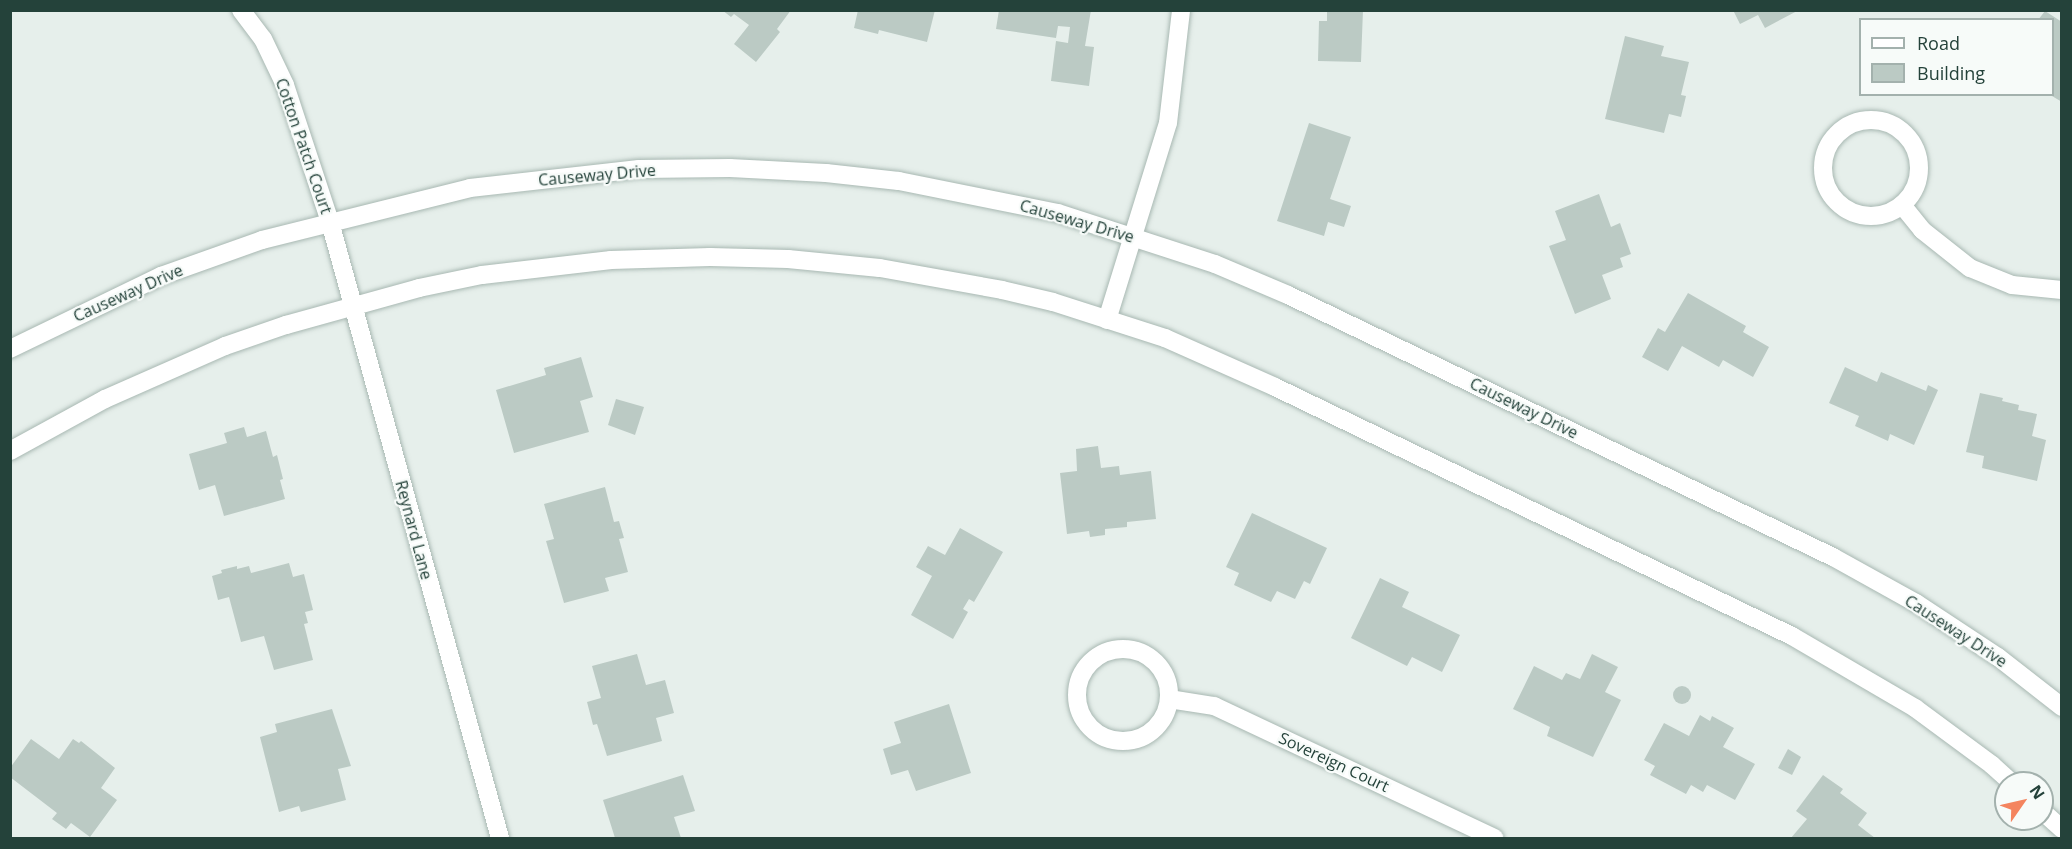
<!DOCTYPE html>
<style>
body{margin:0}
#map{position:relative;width:2072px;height:849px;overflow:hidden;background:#e6efeb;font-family:"Open Sans",sans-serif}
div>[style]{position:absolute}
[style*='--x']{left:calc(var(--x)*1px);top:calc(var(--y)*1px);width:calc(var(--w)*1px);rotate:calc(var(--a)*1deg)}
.building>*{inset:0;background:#bbcac4}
.round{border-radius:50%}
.roads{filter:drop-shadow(0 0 2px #a8b8b2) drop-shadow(0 0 2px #a8b8b2)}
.street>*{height:18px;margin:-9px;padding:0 9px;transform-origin:9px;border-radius:9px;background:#fff}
.street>.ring{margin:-9px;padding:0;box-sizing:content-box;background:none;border:18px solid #fff;border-radius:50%}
.secondary>*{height:18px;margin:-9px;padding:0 9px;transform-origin:9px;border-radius:9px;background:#fff}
span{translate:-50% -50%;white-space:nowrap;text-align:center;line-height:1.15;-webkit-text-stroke:4.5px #f7fbf9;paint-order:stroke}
.street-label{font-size:16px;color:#24423a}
.frame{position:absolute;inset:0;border:12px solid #24423a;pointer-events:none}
.legend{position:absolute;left:1859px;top:18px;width:195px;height:78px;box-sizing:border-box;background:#f7fbf9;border:2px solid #a3b1ad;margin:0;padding:8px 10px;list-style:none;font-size:18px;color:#24423a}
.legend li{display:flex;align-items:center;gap:12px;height:30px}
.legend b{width:30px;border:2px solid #a3b1ad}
.north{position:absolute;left:1994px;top:771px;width:60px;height:60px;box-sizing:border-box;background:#f7fbf9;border:2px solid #a3b1ad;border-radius:50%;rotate:56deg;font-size:16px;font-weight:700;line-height:24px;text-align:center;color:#24423a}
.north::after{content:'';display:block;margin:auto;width:21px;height:27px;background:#f4845f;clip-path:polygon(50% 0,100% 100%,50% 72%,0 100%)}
</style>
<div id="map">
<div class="building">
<div style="clip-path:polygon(722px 10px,791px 10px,777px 29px,780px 32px,756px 62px,734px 44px,749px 25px,734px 14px,731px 17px)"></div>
<div style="clip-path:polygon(858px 10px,935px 10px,927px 42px,879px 30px,878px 34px,854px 28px)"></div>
<div style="clip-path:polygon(999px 10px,1091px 10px,1085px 46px,1094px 47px,1089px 86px,1051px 81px,1056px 41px,1068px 43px,1070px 27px,1058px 26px,1056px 38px,996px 29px)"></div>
<div style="clip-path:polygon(1327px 10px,1363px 10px,1361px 62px,1318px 61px,1319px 21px,1327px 21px)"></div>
<div style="clip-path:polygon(1733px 10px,1799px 10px,1765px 28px,1758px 15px,1740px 24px)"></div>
<div style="clip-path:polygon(2045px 11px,2062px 22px,2062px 102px,2052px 96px,2052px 20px,2038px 20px)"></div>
<div style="clip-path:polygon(1625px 36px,1664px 46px,1661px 56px,1689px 62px,1681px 95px,1686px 96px,1681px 117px,1669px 114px,1664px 133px,1605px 119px)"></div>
<div style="clip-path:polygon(1309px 123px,1351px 137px,1330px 199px,1351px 206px,1344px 227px,1328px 222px,1324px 236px,1277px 221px)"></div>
<div style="clip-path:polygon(1599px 194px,1611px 227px,1620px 223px,1631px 254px,1620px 258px,1623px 267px,1602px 275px,1611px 299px,1575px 314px,1549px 246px,1566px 240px,1555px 211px)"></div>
<div style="clip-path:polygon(1688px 293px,1746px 326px,1743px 332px,1769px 347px,1753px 377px,1723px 360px,1719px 367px,1682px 346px,1668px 371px,1642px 357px,1658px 328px,1665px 332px)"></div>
<div style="clip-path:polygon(581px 357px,593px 397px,580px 401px,589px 432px,514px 453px,496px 390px,546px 375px,544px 368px)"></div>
<div style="clip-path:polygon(1845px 367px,1877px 382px,1881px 372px,1926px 391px,1928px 385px,1938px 390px,1914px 445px,1890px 434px,1888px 441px,1855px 426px,1859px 416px,1829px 403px)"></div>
<div style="clip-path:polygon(1980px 393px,2003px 398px,2002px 401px,2019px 405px,2018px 410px,2037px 414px,2032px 436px,2046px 440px,2037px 481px,1982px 468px,1984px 456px,1966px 452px)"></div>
<div style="clip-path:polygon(616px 399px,644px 407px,635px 435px,608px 425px)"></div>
<div style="clip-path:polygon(244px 427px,247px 437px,266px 431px,273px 457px,277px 455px,283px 479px,280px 480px,285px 499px,224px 516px,215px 485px,199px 490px,189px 454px,227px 443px,224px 433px)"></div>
<div style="clip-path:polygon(1098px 446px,1101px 468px,1119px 466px,1120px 475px,1151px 471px,1156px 519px,1127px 522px,1127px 527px,1105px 529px,1105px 535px,1090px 537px,1089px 531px,1067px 534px,1060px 473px,1077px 471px,1076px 449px)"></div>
<div style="clip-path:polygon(605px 487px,614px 522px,619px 521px,624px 538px,619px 539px,628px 572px,605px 578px,609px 591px,564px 603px,546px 541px,554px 539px,544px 504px)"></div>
<div style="clip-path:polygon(1252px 513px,1327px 548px,1310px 584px,1304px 581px,1295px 599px,1277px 591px,1271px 602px,1234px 585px,1239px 573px,1226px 567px)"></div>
<div style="clip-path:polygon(960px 528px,1003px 552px,974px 602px,969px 599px,963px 609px,968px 612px,953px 639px,911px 615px,932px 576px,916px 567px,928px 546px,945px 555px)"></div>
<div style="clip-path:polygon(289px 563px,293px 577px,304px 574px,313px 610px,305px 612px,308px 623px,304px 624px,313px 660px,274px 670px,264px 636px,241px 642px,229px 597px,218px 600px,212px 576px,222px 573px,221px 570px,237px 566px,237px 569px,249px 566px,251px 573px)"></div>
<div style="clip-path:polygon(1380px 578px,1409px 592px,1402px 607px,1460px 635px,1442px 672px,1412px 657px,1407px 666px,1351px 638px)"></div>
<div style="clip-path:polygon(637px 654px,646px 685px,665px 680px,674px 713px,656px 718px,662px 741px,607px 756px,597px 724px,593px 725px,587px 702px,601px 698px,592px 666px)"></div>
<div style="clip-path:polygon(1592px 654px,1618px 667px,1605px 692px,1621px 700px,1593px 757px,1547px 736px,1550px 727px,1513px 709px,1534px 666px,1562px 680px,1566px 673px,1580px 679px)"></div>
<div class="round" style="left:1673px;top:686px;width:18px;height:18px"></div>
<div style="clip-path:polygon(949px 704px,971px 773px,916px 791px,908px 770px,891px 775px,883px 749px,901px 743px,894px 722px)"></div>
<div style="clip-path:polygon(332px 709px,351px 766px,338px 769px,346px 800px,301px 812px,299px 806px,279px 812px,260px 737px,277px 732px,275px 724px)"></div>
<div style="clip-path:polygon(1700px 715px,1710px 721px,1712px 716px,1734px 728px,1723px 747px,1755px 764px,1735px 800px,1707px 785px,1703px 792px,1691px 785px,1686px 794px,1650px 775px,1655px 766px,1644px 760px,1664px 723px,1689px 736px)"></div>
<div style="clip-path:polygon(31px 739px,59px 759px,73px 739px,79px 743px,81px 741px,115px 768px,101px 788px,117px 800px,90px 837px,71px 823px,66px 829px,52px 819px,57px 813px,10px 777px,10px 768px)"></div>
<div style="clip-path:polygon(1788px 749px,1801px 757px,1792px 775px,1778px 768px)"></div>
<div style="clip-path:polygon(683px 775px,695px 811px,674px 817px,681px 838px,615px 838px,603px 800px)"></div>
<div style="clip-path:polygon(1823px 775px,1843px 789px,1840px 793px,1867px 813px,1858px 825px,1875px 838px,1791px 838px,1807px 819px,1796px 811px)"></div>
</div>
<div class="roads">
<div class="street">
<div style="--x:241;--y:10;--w:36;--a:53"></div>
<div style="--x:263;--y:39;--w:51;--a:64.4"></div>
<div style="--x:285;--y:85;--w:144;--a:71.8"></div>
<div style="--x:330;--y:222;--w:639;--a:74.57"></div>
<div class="ring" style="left:1823px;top:120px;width:78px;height:78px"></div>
<div style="--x:1902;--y:205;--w:32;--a:51"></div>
<div style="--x:1922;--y:230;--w:61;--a:38.4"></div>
<div style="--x:1970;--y:268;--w:45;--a:22"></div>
<div style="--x:2012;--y:285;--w:50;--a:5.7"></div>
<div style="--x:1107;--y:320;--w:206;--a:-72.8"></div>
<div style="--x:1168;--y:123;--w:114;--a:-83.4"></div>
<div class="ring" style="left:1077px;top:649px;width:74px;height:74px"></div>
<div style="--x:1169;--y:699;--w:46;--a:8.8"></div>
<div style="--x:1214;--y:706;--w:310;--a:25.2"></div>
</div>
<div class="secondary">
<div style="--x:10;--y:349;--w:168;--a:-25.8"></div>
<div style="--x:161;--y:276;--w:107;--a:-19.6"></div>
<div style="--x:262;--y:240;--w:214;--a:-14"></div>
<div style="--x:470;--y:188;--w:170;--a:-6.4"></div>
<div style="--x:639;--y:169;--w:91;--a:-0.6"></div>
<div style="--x:730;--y:168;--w:96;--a:3"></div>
<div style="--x:826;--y:173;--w:73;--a:6.3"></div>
<div style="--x:899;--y:181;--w:162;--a:11.4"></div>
<div style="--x:1058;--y:213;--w:165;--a:18"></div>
<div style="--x:1215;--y:264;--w:79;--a:23"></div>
<div style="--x:1288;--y:295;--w:605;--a:25.68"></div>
<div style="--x:1833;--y:557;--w:95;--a:29"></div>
<div style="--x:1916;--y:603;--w:98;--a:33.4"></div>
<div style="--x:1998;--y:657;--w:81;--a:38"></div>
<div style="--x:10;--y:451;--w:108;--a:-28.7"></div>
<div style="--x:105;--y:399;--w:131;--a:-23.8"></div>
<div style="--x:225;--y:346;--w:65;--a:-19"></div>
<div style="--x:286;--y:325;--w:138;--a:-15.5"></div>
<div style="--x:419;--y:288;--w:64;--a:-11.7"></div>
<div style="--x:482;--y:275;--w:130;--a:-6.6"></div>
<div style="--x:611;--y:260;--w:99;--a:-1.7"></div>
<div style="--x:710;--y:257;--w:78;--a:1.5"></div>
<div style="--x:788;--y:259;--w:92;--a:5.6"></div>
<div style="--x:880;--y:268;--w:124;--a:10.2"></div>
<div style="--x:1002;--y:290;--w:52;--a:13.2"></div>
<div style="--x:1053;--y:302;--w:118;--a:17.8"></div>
<div style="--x:1165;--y:338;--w:120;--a:24"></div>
<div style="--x:1275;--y:387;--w:574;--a:25.72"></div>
<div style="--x:1792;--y:636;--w:143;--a:30.3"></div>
<div style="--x:1915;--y:708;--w:96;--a:36.5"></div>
<div style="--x:1992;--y:765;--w:27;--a:42"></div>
<div style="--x:2042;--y:811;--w:27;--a:42"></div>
</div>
</div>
<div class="street-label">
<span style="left:304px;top:146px;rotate:71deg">Cotton Patch Court</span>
<span style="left:597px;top:175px;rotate:-5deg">Causeway Drive</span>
<span style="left:1077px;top:221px;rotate:16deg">Causeway Drive</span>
<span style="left:128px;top:293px;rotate:-24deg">Causeway Drive</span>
<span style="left:1524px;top:408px;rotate:26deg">Causeway Drive</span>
<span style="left:414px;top:530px;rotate:75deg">Reynard Lane</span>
<span style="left:1956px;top:631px;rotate:33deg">Causeway Drive</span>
<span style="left:1334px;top:762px;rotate:25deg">Sovereign Court</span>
</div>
<div class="frame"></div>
<ul class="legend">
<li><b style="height:8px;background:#fff"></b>Road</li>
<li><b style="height:16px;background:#bbcac4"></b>Building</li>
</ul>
<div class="north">N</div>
</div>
